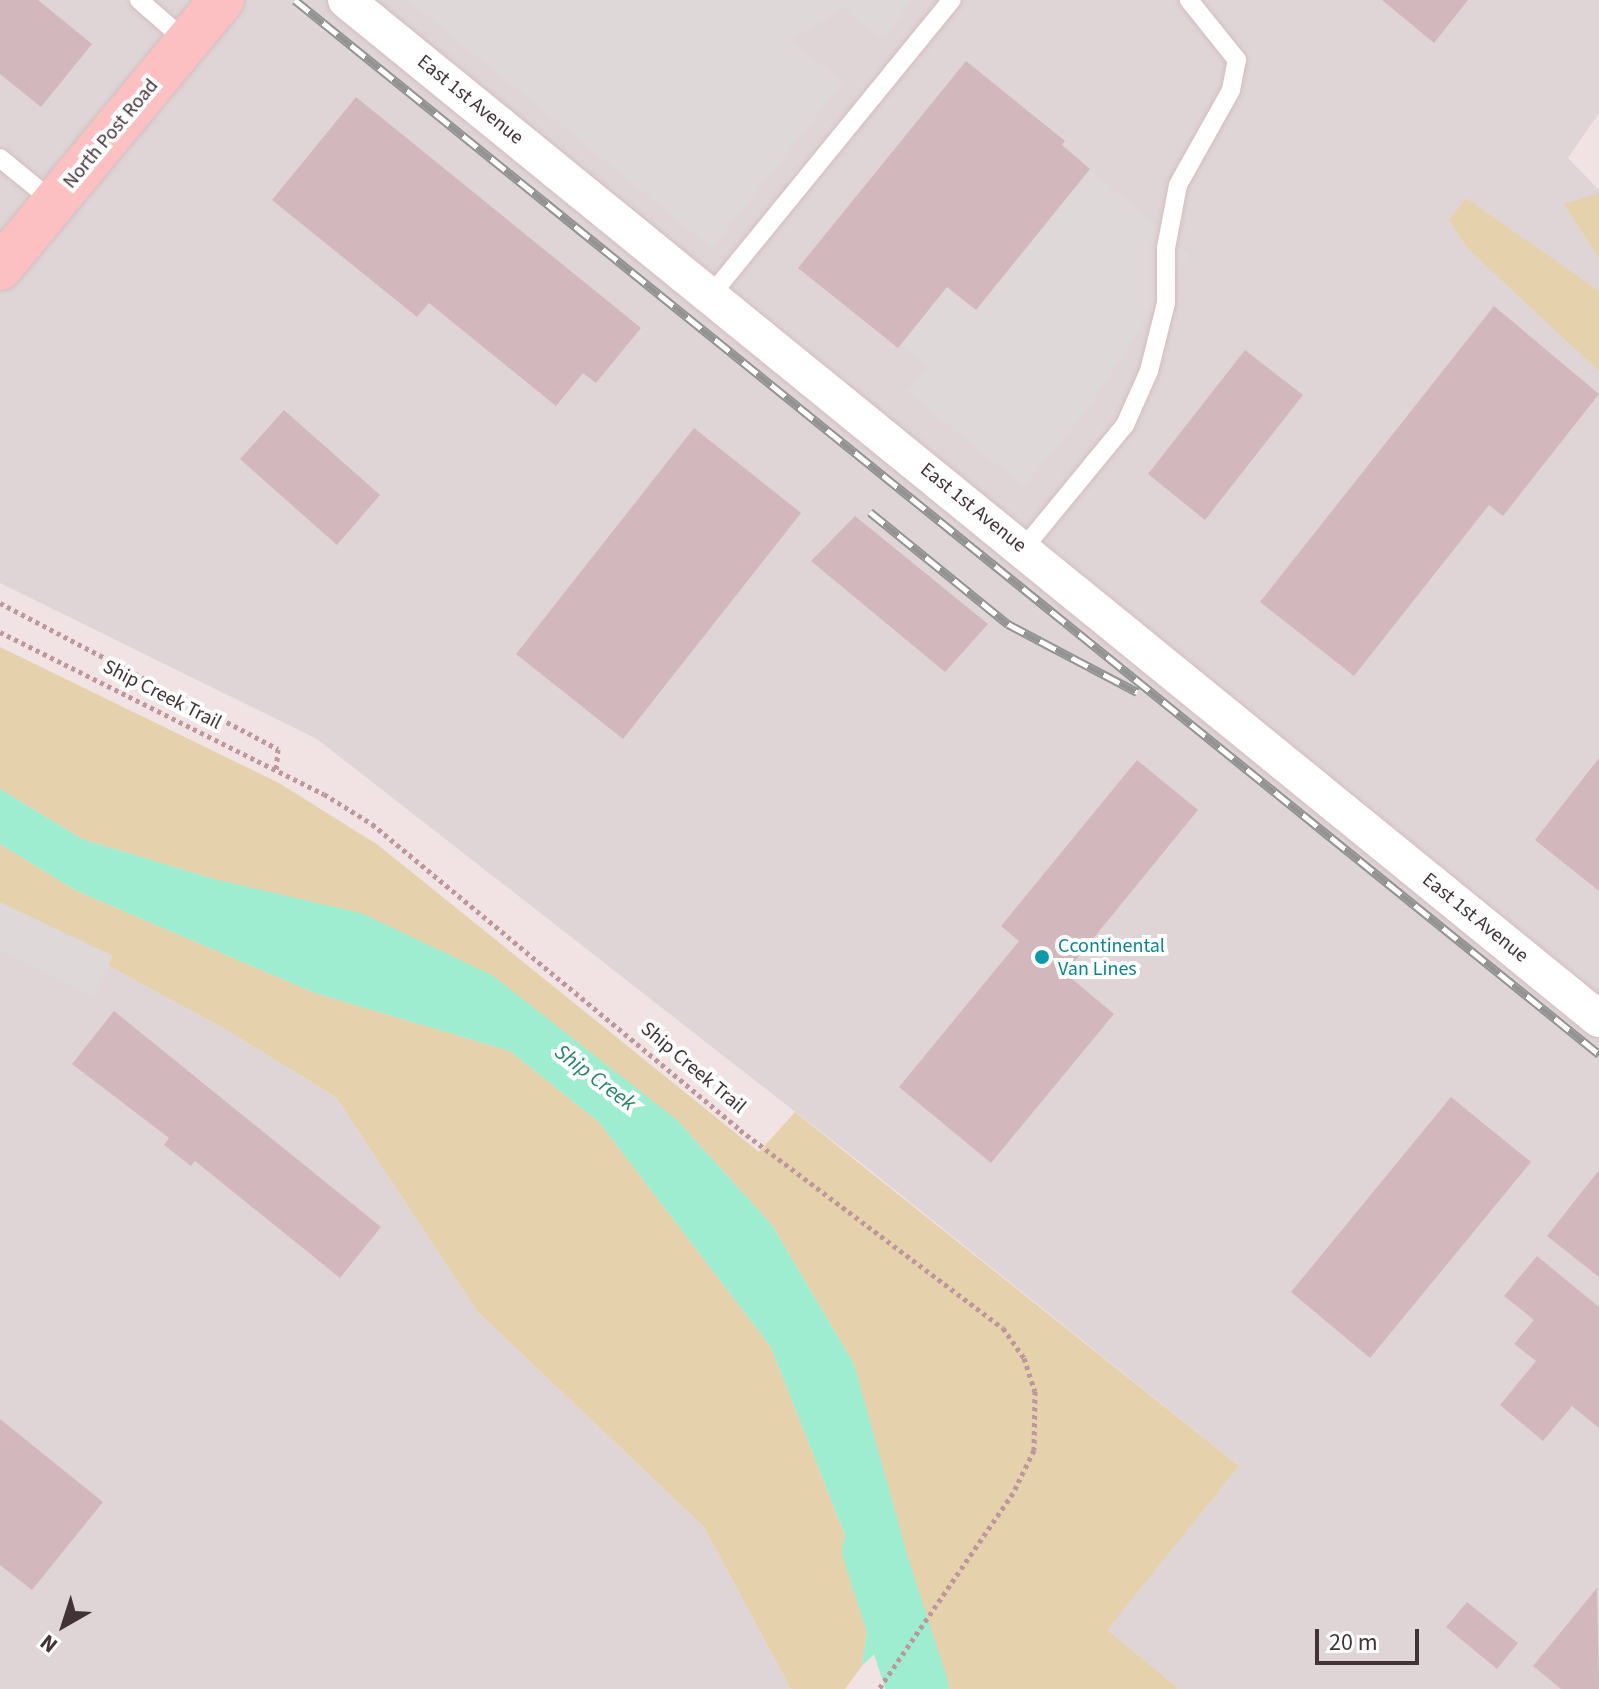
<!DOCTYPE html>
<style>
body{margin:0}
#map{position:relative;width:1599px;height:1689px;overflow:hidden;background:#f1e2e4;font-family:"Source Sans 3",sans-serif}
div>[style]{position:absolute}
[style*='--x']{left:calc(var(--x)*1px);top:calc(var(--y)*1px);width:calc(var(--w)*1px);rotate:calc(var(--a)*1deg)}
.industrial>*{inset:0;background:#dfd5d7}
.green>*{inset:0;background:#e5d2ac}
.parking>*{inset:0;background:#ded8d9}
.water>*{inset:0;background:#9fedd0}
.river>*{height:62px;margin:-31px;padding:0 31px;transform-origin:31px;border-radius:31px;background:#9fedd0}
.building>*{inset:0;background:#d2b8bd}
.path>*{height:5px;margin-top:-2.5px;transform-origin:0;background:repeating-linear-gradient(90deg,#bd979c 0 4px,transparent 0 8px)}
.roads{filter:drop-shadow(0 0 2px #d4bdbf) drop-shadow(0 0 2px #d4bdbf)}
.lane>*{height:18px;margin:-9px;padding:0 9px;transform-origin:9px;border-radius:9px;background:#fff}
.street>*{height:36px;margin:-18px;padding:0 18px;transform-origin:18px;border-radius:18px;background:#fff}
.secondary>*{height:44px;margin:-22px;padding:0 22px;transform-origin:22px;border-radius:22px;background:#fdc0c2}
.rail>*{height:9px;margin-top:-4.5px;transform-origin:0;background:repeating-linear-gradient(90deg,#fff 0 18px,#939393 0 36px);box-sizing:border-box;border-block:2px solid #939393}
.dots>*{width:22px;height:22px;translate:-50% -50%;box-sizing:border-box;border:4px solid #fff;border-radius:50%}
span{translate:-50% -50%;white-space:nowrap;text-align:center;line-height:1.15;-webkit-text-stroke:8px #fff;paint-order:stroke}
.street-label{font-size:20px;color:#423336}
.culture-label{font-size:20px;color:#0d838f}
.left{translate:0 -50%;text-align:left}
.water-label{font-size:22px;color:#288463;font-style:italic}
.north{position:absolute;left:24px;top:1585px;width:80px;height:80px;-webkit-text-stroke:6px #fff;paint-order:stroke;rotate:219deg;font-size:22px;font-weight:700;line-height:32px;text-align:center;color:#423336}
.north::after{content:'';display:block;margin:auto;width:28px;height:36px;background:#423336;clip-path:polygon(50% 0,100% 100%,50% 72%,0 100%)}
.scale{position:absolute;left:1315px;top:1629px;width:104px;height:36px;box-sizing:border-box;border:4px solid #423336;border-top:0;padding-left:10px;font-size:24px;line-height:28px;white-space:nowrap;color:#423336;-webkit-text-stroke:6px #fff;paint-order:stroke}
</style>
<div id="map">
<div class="industrial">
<div style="clip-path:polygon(0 0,1599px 0,1599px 113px,1568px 158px,1599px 190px,1599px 1689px,1179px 1689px,1106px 1630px,1239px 1466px,870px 1170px,317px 739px,0 583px)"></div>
<div style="clip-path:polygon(0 907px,225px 1029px,336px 1097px,478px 1312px,704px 1527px,791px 1689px,0 1689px)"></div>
</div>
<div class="green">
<div style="clip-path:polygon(1599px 193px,1599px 258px,1564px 204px)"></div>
<div style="clip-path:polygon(1466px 198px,1599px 291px,1599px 371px,1468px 249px,1449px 220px)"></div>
<div style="clip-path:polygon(0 647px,279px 783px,378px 845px,759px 1152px,795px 1112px,1239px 1466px,1107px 1630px,1179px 1689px,948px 1689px,889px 1500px,854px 1364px,772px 1225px,677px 1120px,214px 879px,82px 839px,0 789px)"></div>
<div style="clip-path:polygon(0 844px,77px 891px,315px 993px,510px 1051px,599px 1122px,771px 1347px,871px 1601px,862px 1666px,845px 1689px,791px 1689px,704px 1527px,478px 1312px,336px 1097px,225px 1029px,0 907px)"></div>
</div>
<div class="parking">
<div style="clip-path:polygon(408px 0,912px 0,884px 39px,850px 15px,847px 7px,789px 40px,843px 82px,712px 248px)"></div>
<div style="clip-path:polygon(1090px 169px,1189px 255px,1086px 411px,1024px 486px,907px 392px,928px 366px,900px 345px,947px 287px,976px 310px)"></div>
<div style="clip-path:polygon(0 902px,113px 956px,94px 996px,0 949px)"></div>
</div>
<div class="water">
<div style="clip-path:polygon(0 789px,82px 839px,214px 879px,361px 913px,492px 975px,677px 1120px,772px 1225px,854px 1364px,922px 1607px,862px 1666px,871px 1601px,771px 1347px,599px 1122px,510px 1051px,315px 993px,77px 891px,0 844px)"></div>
</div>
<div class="river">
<div style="--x:873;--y:1550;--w:146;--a:72.1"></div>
</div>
<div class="building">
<div style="clip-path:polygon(0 0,38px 0,92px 44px,41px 107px,0 74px)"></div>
<div style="clip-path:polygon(1382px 0,1468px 0,1434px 43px)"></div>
<div style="clip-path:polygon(966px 61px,1065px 141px,1062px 145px,1090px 169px,976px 310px,947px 287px,898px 348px,798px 268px)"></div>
<div style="clip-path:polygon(356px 97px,641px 328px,596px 383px,583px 373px,556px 406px,429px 303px,417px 317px,272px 200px)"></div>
<div style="clip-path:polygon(1494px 306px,1599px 394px,1503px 516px,1489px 505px,1354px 676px,1260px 602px)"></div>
<div style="clip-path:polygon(1245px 350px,1303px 395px,1205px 520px,1148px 474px)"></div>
<div style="clip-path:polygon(284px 410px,380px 495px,337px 545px,240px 459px)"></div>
<div style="clip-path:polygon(694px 428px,801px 513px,623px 739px,516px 654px)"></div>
<div style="clip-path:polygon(855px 516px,988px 624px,945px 672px,811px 561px)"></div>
<div style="clip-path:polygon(1599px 758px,1599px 891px,1535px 840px)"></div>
<div style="clip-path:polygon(1137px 760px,1198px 810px,1065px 973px,1114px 1014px,991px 1163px,899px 1087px,1019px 941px,1001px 926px)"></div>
<div style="clip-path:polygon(114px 1011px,381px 1227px,340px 1278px,195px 1161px,191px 1166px,164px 1145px,169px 1138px,72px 1064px)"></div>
<div style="clip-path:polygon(1451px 1097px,1531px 1162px,1370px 1358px,1291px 1292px)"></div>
<div style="clip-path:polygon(1599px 1170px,1599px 1277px,1547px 1236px)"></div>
<div style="clip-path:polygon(1537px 1256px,1599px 1307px,1599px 1428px,1572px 1406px,1543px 1441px,1500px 1405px,1536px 1361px,1514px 1344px,1534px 1320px,1504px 1296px)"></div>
<div style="clip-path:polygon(0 1419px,103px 1502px,32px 1590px,0 1565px)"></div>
<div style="clip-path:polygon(1597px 1588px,1599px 1689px,1561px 1689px,1533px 1666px)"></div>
<div style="clip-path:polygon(1467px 1602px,1518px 1643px,1497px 1669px,1446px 1627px)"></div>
</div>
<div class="path">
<div style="--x:0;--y:603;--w:314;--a:27.7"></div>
<div style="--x:278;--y:749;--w:21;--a:95"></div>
<div style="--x:0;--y:632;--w:362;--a:26.6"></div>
<div style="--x:324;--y:794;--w:57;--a:32"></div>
<div style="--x:372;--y:824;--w:479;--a:39.7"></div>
<div style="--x:740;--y:1130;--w:329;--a:37"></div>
<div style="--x:1003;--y:1328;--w:37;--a:55"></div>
<div style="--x:1024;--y:1358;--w:35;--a:72"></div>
<div style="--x:1035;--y:1391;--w:59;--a:91"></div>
<div style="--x:1034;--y:1450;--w:48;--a:116"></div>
<div style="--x:1013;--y:1493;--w:237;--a:124.4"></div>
</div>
<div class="roads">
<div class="lane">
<div style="--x:139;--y:0;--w:64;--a:41.2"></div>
<div style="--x:0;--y:158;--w:70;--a:39.2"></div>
<div style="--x:711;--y:295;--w:381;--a:-50.8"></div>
<div style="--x:1023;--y:549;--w:161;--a:-50.6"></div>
<div style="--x:1125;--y:425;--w:59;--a:-66"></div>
<div style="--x:1149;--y:371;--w:70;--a:-76"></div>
<div style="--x:1166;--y:303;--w:55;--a:-90"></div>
<div style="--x:1166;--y:248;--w:64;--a:-79.2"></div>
<div style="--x:1178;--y:185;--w:109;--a:-60.8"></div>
<div style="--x:1231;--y:90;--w:31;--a:-79"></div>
<div style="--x:1237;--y:60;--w:77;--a:-128.7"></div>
</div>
<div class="street">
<div style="--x:346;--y:0;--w:1615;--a:39.12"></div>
</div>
<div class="secondary">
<div style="--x:0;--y:268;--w:348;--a:-50.4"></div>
</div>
</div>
<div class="rail">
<div style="--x:295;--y:0;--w:1677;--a:38.95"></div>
<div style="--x:870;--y:512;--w:178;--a:39.1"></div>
<div style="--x:1008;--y:624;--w:146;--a:27.8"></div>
</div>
<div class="dots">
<div style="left:1042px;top:957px;background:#0f9aa8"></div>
</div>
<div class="street-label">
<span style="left:470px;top:100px;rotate:39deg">East 1st Avenue</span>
<span style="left:111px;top:134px;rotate:-50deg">North Post Road</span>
<span style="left:973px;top:508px;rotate:39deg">East 1st Avenue</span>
<span style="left:162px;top:695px;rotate:27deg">Ship Creek Trail</span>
<span style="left:1475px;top:918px;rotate:39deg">East 1st Avenue</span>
<span style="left:693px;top:1068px;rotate:40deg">Ship Creek Trail</span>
</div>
<div class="culture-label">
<span class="left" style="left:1058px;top:958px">Ccontinental<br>Van Lines</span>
</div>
<div class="water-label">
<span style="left:595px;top:1078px;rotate:37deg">Ship Creek</span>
</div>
<div class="north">N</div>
<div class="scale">20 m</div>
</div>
